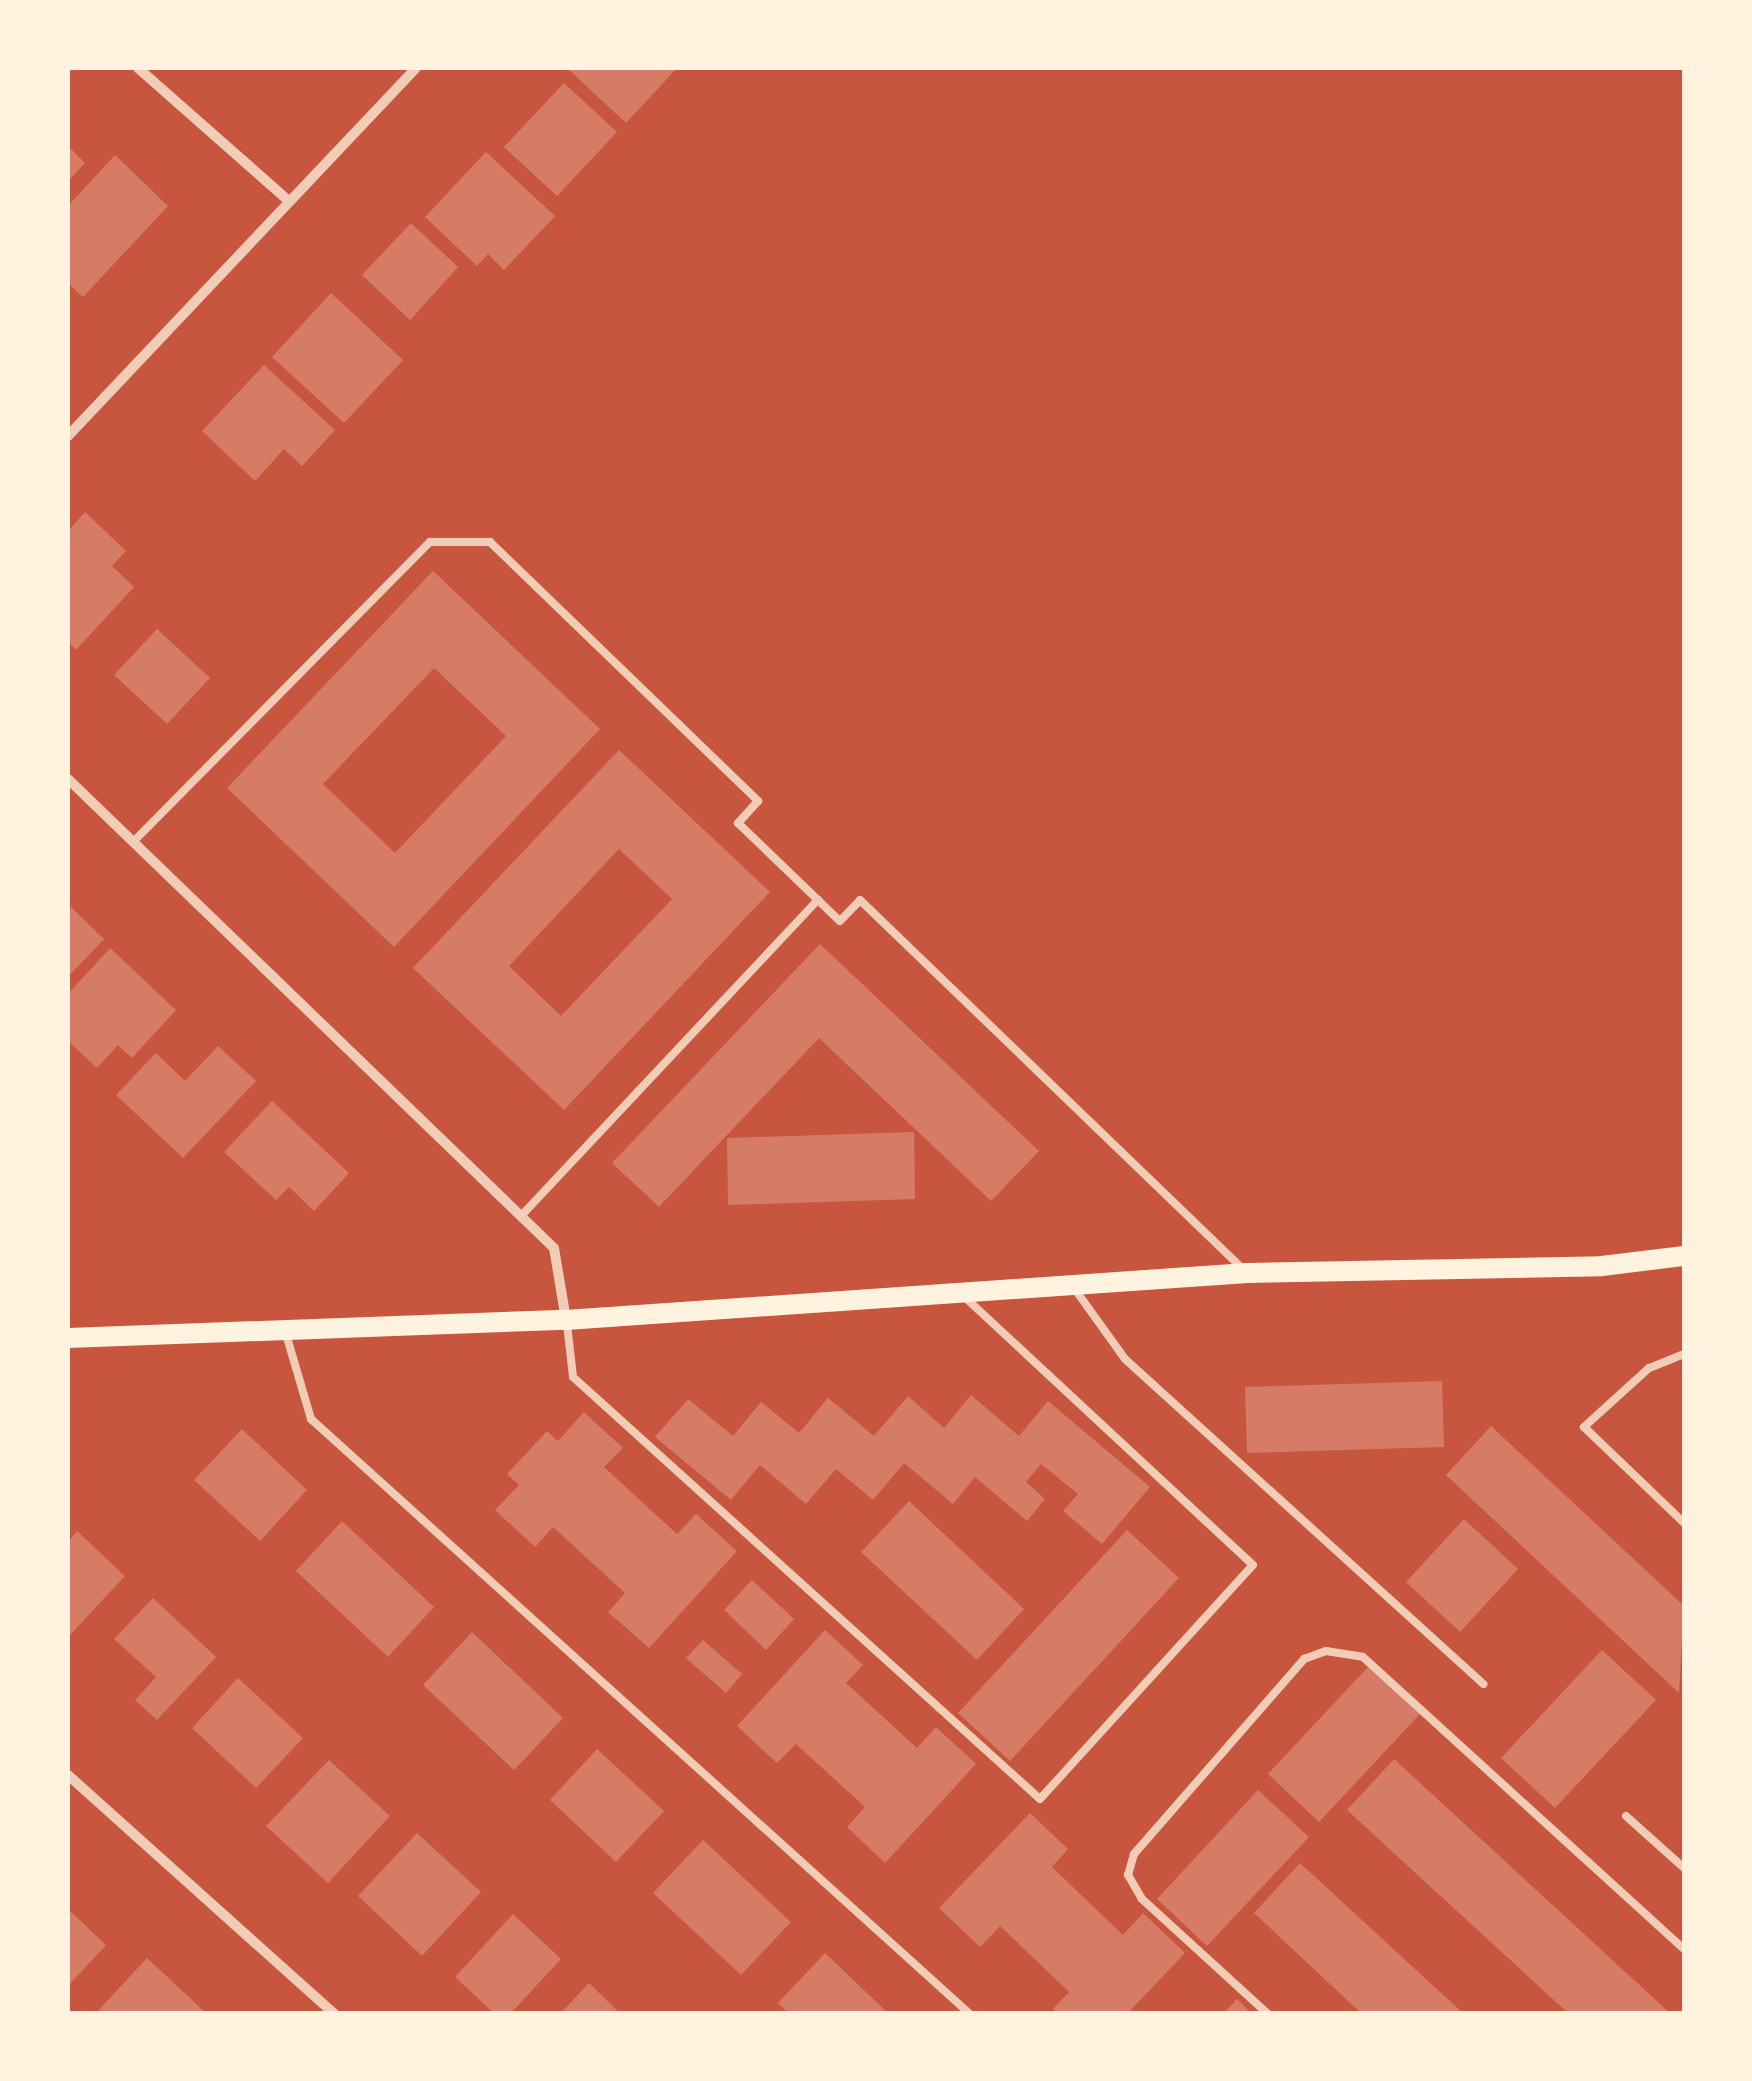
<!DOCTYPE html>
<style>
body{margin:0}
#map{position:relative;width:1752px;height:2081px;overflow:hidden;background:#c8553d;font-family:Quicksand,sans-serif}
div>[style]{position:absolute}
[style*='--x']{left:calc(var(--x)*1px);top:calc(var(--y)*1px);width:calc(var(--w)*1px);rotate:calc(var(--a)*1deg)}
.building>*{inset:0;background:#d67c66}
.service>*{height:8px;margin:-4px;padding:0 4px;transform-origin:4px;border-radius:4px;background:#f1ccb7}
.minor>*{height:10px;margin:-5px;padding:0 5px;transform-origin:5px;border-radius:5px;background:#f1ccb7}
.secondary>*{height:20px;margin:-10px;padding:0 10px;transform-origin:10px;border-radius:10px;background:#fff3e0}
span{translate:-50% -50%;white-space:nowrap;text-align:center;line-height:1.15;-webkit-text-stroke:8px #fff3e0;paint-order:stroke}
.frame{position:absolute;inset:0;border:70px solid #fff3e0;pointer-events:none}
</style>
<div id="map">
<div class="building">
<div style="clip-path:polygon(567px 68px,677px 68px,626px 123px)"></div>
<div style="clip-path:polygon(564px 83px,617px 132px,557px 196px,504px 147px)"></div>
<div style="clip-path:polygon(68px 146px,85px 163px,68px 181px)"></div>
<div style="clip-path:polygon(486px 152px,555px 216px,504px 270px,488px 254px,477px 266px,425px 217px)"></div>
<div style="clip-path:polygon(115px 155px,168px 206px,83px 297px,68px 283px,68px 206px)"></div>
<div style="clip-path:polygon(411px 223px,458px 267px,410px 320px,362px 275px)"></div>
<div style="clip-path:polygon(331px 293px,403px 360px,344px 423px,272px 357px)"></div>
<div style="clip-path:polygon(264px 365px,335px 430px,302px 466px,284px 449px,255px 481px,202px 431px)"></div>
<div style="clip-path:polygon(85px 512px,126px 551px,112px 566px,134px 587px,76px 650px,68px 642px,68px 531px)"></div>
<div style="clip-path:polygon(evenodd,433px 571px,600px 729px,394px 947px,227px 788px,433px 571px,434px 668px,506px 736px,395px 853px,323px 784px,434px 668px)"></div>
<div style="clip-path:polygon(157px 629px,210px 678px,167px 724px,114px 675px)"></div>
<div style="clip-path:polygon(evenodd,619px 750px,770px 892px,564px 1110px,413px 968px,619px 750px,619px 849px,672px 899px,561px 1016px,509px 966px,619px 849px)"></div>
<div style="clip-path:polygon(71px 907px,104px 939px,68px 977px,68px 911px)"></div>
<div style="clip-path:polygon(820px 944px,1039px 1151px,991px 1201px,819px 1038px,659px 1207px,612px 1163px)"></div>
<div style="clip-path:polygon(110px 948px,176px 1010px,132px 1058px,118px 1045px,97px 1068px,68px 1041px,68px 994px)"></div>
<div style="clip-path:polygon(218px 1046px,256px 1081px,183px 1158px,116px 1095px,156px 1053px,185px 1081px)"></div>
<div style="clip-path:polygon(272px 1101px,349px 1173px,314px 1211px,289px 1187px,276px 1200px,224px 1152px)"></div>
<div style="clip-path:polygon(914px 1132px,915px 1199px,728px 1205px,727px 1138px)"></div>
<div style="clip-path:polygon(1442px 1381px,1444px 1447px,1247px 1453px,1245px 1387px)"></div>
<div style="clip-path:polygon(971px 1395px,1019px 1436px,1048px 1401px,1150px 1487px,1102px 1544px,1063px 1511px,1078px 1494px,1041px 1464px,1026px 1482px,1045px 1499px,1027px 1521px,975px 1477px,953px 1504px,904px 1463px,873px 1500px,836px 1469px,806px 1504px,760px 1465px,731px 1500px,655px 1437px,688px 1399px,733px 1436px,761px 1402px,799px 1433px,828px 1398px,874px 1436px,908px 1396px,944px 1428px)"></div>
<div style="clip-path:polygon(584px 1412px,623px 1448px,604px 1467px,677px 1534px,696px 1514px,737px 1551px,649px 1648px,608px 1612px,625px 1593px,553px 1527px,535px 1547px,495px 1510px,519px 1485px,507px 1474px,547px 1431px,558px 1441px)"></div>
<div style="clip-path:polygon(1491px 1426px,1684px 1606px,1679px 1693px,1446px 1475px)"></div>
<div style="clip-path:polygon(242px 1429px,307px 1490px,260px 1541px,194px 1480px)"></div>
<div style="clip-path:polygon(909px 1501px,1024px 1609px,977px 1660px,861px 1552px)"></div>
<div style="clip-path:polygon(1464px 1519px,1518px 1569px,1460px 1632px,1406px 1582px)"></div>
<div style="clip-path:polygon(342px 1521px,434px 1607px,388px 1657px,296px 1571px)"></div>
<div style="clip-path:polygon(1127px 1530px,1179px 1578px,1010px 1761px,958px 1713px)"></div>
<div style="clip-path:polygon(77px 1531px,125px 1576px,68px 1637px,68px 1542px)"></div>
<div style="clip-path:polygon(752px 1580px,794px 1619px,766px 1650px,724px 1610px)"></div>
<div style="clip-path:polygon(153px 1598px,216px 1657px,157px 1720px,135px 1700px,156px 1677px,114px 1639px)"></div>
<div style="clip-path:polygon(825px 1630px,863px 1665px,846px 1683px,917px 1748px,936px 1727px,976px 1764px,885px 1863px,847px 1827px,865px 1807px,796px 1744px,777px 1763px,737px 1726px)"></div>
<div style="clip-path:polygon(472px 1632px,563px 1718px,514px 1770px,423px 1685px)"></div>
<div style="clip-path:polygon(703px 1640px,742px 1674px,726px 1693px,686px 1658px)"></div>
<div style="clip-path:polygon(1602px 1650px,1656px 1700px,1555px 1808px,1501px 1758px)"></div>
<div style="clip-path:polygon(1369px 1666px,1420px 1714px,1319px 1822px,1268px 1774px)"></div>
<div style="clip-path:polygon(238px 1678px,303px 1738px,256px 1788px,192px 1728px)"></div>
<div style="clip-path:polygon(597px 1749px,664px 1811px,616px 1862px,550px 1800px)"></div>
<div style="clip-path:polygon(1394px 1759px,1671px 2014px,1569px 2014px,1347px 1810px)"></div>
<div style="clip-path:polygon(329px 1760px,390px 1816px,328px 1883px,266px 1826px)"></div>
<div style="clip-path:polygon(1258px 1790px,1309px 1837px,1207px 1946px,1157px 1899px)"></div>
<div style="clip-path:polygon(1030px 1813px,1068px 1849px,1052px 1867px,1123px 1935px,1143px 1913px,1185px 1953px,1127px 2014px,1057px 2014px,1053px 2009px,1069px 1992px,1000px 1926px,980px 1947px,939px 1908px)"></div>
<div style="clip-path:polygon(417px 1833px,481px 1892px,422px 1956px,358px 1896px)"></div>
<div style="clip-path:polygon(703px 1840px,791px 1922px,741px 1975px,653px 1893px)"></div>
<div style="clip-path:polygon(1300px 1863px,1464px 2014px,1362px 2014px,1254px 1913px)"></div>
<div style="clip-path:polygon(68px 1909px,106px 1945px,68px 1986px)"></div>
<div style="clip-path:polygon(513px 1914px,561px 1959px,510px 2014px,495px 2014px,455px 1977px)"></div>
<div style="clip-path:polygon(825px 1953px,889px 2014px,789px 2014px,778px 2003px)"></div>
<div style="clip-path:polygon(147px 1958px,207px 2014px,95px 2014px)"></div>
<div style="clip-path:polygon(589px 1983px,621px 2014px,560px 2014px)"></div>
<div style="clip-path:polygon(1237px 1999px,1252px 2014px,1223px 2014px)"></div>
</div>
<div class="service">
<div style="--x:133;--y:842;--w:422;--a:-45.3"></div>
<div style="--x:430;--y:542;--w:60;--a:0"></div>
<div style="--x:490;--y:542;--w:373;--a:44"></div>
<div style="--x:758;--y:801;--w:30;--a:132"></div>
<div style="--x:738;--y:823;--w:141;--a:43.9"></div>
<div style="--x:840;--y:921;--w:29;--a:-46"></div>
<div style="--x:860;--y:900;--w:533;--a:43.94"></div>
<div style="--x:521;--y:1216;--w:434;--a:-46.8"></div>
<div style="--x:1074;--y:1288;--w:87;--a:54.3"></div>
<div style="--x:1125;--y:1359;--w:484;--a:42.2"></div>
<div style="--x:567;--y:1324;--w:53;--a:83.5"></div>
<div style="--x:573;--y:1377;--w:629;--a:42.1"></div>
<div style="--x:1040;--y:1799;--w:316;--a:-47.7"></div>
<div style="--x:1253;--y:1565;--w:392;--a:-137.1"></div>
<div style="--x:286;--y:1334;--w:89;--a:73.6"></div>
<div style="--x:311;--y:1419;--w:888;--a:42.08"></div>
<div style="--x:1684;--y:1354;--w:38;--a:158"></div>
<div style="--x:1649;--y:1368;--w:88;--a:137.8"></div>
<div style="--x:1584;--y:1427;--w:139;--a:43.8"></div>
<div style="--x:1626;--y:1816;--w:78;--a:41.9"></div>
<div style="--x:1268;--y:2014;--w:171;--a:-137.6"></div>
<div style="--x:1142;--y:1899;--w:28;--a:-120"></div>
<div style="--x:1128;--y:1875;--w:22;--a:-74"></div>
<div style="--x:1134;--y:1854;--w:259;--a:-48.9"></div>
<div style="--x:1304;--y:1659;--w:23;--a:-20"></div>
<div style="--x:1326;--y:1651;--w:37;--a:9"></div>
<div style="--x:1363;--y:1657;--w:434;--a:42.3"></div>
</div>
<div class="minor">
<div style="--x:138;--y:68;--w:201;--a:41.4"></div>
<div style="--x:68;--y:436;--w:506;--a:-46.6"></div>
<div style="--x:68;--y:779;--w:675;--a:43.98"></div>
<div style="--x:554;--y:1248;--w:73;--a:80.5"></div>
<div style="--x:68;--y:1775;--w:358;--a:41.9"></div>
</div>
<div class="secondary">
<div style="--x:68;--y:1338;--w:498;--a:-2.1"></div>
<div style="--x:566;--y:1320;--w:683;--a:-3.95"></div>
<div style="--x:1247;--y:1273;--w:355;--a:-1.1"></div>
<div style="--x:1602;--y:1266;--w:83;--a:-7"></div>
</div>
<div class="frame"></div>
</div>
